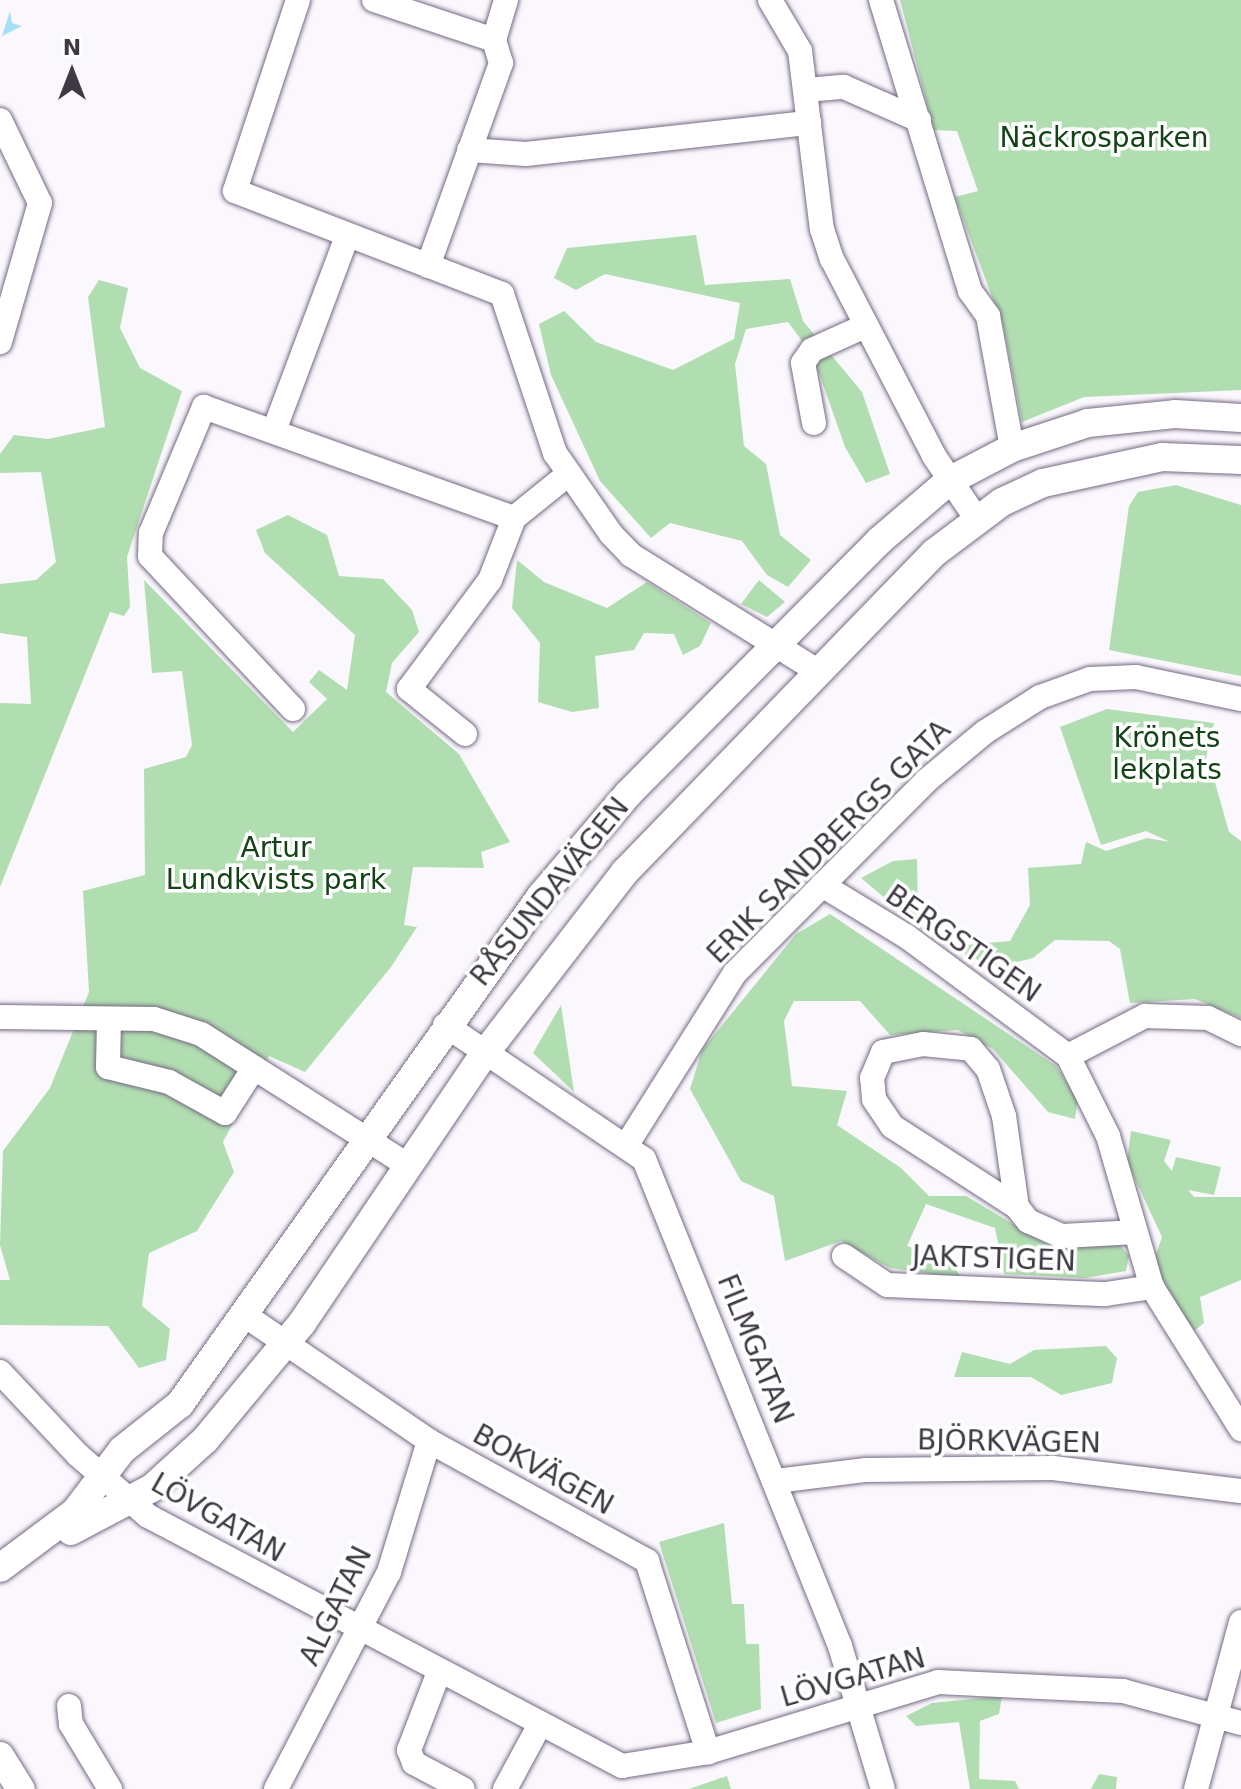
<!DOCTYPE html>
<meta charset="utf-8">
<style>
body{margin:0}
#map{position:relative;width:1241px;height:1789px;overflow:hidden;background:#faf7fd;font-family:"DejaVu Sans",sans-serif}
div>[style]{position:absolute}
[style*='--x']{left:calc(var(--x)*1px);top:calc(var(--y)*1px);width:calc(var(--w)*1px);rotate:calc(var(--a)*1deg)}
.green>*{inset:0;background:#b1deb0}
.water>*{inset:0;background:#a3e1f9}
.roads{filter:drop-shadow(0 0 2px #766983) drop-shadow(0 0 2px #766983)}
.minor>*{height:24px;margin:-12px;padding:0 12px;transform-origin:12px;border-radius:12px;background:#fff}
.tertiary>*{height:28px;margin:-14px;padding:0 14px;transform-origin:14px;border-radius:14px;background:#fff}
span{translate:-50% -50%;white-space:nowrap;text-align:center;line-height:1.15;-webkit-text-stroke:7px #fff;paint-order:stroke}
.park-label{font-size:28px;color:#144316}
.street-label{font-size:28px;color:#3f3944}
.north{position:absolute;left:32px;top:32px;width:80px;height:80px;-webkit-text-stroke:6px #fff;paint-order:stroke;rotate:0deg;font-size:22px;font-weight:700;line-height:32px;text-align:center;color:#3f3944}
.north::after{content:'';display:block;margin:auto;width:28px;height:36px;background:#3f3944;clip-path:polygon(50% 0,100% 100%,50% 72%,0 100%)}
</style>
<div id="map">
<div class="green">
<div style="clip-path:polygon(900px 0,1241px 0,1241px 390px,1084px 397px,1022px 422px,1004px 329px,955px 197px,978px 191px,957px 131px,934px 130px)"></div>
<div style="clip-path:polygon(696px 235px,705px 285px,790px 279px,803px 321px,862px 392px,890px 474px,866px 483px,845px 447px,813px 356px,788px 322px,746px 329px,735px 364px,744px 446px,766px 464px,780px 535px,811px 560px,788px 587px,767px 575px,742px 541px,670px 523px,651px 538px,600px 481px,551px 375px,539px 324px,564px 311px,596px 342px,673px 370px,734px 339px,740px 303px,605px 274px,576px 290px,554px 278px,567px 248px)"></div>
<div style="clip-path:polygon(99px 280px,128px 288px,120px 328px,140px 368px,182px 391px,127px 557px,130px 607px,124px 616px,110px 612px,0 887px,0 703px,31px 704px,27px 637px,0 633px,0 584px,36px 580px,56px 562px,41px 472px,0 473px,0 454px,14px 435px,48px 439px,105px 427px,88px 297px)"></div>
<div style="clip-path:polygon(1176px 485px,1241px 505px,1241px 676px,1109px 650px,1129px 506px,1138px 492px)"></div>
<div style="clip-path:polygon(288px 515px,327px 535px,339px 576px,383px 579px,412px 610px,419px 632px,392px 663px,386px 692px,459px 754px,510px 842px,481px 852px,484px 868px,413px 867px,404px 925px,417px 927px,391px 967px,305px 1072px,269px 1056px,223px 1142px,234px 1172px,197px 1231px,149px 1253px,142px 1306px,170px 1329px,166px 1360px,139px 1368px,108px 1326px,0 1325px,0 1280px,10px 1280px,0 1245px,3px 1151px,50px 1088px,89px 992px,83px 891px,145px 875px,144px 769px,186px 757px,192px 745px,182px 671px,152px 673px,144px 580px,293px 732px,327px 699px,309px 682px,319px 670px,347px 690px,355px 635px,265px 553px,256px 530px)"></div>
<div style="clip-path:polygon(517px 560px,544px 582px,607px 608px,647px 582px,711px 623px,700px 646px,683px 655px,674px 634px,644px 633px,634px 650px,595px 656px,599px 708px,572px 712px,538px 702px,540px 643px,512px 608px)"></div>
<div style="clip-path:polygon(759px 580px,785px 602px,767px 617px,741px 604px)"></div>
<div style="clip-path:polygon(1107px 709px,1214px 723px,1201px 780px,1212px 772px,1229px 832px,1241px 841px,1241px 1018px,1195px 999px,1130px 1003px,1120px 949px,1109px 941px,1055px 940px,1033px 958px,997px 967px,965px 955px,964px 945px,1010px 941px,1030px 905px,1028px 868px,1081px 864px,1086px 842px,1106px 851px,1147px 838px,1170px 842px,1146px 831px,1101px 845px,1060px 727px)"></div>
<div style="clip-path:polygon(917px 859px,918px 926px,861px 878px,893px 861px)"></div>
<div style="clip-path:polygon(830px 914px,1056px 1066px,1078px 1099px,1075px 1119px,1048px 1112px,993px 1049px,958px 1030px,890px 1035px,860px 1001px,794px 1001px,784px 1021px,792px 1086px,847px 1091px,837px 1125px,901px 1168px,929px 1196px,966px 1196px,1050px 1246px,1120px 1245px,1129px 1256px,1126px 1271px,1085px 1278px,1004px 1274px,995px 1228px,926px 1204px,907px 1246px,950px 1259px,961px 1278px,890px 1268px,841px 1241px,785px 1261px,774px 1196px,741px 1181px,690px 1089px,702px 1050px,796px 934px)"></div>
<div style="clip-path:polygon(561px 1005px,574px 1092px,533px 1053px)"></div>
<div style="clip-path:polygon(1131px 1131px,1171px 1140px,1164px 1161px,1172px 1171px,1176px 1157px,1221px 1167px,1214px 1195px,1188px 1190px,1194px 1197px,1241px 1197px,1241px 1280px,1200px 1297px,1204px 1323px,1189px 1335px,1151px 1270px,1162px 1237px,1127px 1162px)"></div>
<div style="clip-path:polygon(1106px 1346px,1117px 1358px,1112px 1383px,1061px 1395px,1031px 1377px,954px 1377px,962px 1352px,1010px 1364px,1034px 1350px)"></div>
<div style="clip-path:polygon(724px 1523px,732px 1604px,744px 1604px,746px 1644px,759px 1644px,761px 1709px,716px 1723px,659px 1542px)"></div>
<div style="clip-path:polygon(1002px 1696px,999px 1714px,980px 1721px,979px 1779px,1015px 1781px,1019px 1789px,970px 1789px,959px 1722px,916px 1726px,906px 1716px,932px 1703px)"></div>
<div style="clip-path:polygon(1099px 1774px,1117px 1777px,1116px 1789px,1091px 1789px)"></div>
<div style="clip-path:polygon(727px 1776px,731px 1789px,689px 1789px,715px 1780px)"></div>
</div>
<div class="water">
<div style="clip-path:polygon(10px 11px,12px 23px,22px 26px,2px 36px)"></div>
</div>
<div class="roads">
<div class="minor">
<div style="--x:298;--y:0;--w:201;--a:108.3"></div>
<div style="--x:235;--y:191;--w:286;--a:21.1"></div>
<div style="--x:502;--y:294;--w:168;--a:71.6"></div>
<div style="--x:555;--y:453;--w:98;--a:55.3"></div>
<div style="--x:611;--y:534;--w:29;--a:46"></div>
<div style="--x:631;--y:555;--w:218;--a:31.9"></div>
<div style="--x:374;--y:0;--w:126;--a:18.4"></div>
<div style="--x:770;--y:0;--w:59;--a:59.5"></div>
<div style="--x:800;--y:51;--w:179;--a:83"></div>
<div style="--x:822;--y:229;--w:32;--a:72"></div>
<div style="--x:832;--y:259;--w:222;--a:62.6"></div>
<div style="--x:934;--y:456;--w:78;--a:55.9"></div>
<div style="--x:881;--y:0;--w:304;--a:73"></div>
<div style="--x:970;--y:291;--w:31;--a:54"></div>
<div style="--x:988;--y:316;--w:134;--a:79.7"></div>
<div style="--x:806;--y:90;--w:38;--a:-5"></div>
<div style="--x:844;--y:87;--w:82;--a:23.7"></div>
<div style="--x:0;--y:120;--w:92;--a:64.3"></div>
<div style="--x:40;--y:203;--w:145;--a:106.1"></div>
<div style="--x:469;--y:150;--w:57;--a:4"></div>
<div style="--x:526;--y:154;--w:285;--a:-6.3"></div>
<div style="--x:428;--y:266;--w:216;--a:-70.2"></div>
<div style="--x:501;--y:63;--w:24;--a:-107"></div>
<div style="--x:494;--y:40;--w:42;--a:-73.3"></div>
<div style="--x:814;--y:423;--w:61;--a:-100.4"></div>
<div style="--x:803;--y:363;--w:16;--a:-55"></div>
<div style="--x:812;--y:350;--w:58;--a:-24.4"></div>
<div style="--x:275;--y:428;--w:205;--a:-69.4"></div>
<div style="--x:293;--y:709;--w:209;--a:-133.1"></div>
<div style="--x:150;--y:556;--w:23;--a:-88"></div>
<div style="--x:151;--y:533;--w:137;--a:-67.2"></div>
<div style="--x:204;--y:407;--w:329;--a:19.7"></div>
<div style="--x:465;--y:734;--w:72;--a:-141.2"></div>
<div style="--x:409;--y:689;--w:136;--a:-53.4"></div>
<div style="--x:490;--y:580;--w:66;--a:-68.8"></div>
<div style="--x:514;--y:518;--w:67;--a:-38.9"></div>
<div style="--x:822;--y:885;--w:98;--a:31.3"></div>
<div style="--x:906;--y:936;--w:202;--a:36.5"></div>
<div style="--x:1068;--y:1056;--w:89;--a:63.4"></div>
<div style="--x:1108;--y:1136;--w:157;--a:73.8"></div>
<div style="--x:1152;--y:1287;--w:168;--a:57.9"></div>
<div style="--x:0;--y:1017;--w:154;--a:0.7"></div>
<div style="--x:154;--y:1019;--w:49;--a:17.7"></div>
<div style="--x:201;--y:1034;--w:246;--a:32.4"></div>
<div style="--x:109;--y:1019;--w:48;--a:91.2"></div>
<div style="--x:108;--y:1067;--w:63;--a:13.8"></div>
<div style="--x:169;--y:1082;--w:64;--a:29"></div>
<div style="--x:225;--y:1113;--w:54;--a:-57.2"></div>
<div style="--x:445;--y:1025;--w:240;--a:34"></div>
<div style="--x:644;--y:1159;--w:525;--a:68.08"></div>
<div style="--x:840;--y:1646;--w:149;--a:73.3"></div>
<div style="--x:1068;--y:1056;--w:87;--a:-27.5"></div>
<div style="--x:1145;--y:1016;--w:63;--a:1.8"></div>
<div style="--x:1208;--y:1018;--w:37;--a:26"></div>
<div style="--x:626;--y:1146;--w:204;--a:-57.8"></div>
<div style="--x:735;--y:973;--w:271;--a:-45.1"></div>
<div style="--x:926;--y:781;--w:77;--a:-39.7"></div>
<div style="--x:985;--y:732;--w:65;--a:-32.5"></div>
<div style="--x:1040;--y:697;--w:53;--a:-19.8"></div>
<div style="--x:1090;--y:679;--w:46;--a:-2.5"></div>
<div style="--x:1136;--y:677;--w:107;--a:11.8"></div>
<div style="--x:1017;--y:1207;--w:149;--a:-147.1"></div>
<div style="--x:892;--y:1126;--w:32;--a:-124"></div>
<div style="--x:874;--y:1099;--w:21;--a:-95"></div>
<div style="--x:872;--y:1078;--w:28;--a:-67"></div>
<div style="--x:883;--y:1052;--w:41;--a:-11.3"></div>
<div style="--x:923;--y:1044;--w:48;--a:5.9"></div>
<div style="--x:971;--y:1049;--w:26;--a:50"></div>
<div style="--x:988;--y:1069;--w:50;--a:71.2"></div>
<div style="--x:1004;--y:1116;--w:92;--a:81.9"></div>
<div style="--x:1017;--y:1207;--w:18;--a:52"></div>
<div style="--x:1028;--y:1221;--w:36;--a:24"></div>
<div style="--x:1061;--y:1236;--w:73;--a:-3.1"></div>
<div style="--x:844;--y:1256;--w:52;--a:34"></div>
<div style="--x:887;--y:1285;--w:219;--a:2.4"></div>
<div style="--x:1106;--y:1294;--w:47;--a:-8.7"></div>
<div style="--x:246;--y:1316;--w:222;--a:34.3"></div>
<div style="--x:429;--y:1441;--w:249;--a:28.8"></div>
<div style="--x:647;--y:1561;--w:201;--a:72.3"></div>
<div style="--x:0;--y:1372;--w:114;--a:46.8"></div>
<div style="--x:78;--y:1455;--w:93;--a:41.1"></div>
<div style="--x:148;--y:1516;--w:536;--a:27.81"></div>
<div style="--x:622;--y:1766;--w:87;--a:-9.2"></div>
<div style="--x:708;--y:1752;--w:240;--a:-16.9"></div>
<div style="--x:938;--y:1682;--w:185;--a:2.8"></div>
<div style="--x:1123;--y:1691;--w:122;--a:15.2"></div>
<div style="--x:776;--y:1481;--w:91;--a:-7"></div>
<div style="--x:866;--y:1470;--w:187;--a:-0.6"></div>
<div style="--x:1053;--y:1468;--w:189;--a:7"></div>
<div style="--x:439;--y:1672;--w:84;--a:111"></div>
<div style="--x:409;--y:1750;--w:14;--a:69"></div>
<div style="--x:414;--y:1763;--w:55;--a:28"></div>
<div style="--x:69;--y:1706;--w:18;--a:84"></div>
<div style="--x:71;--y:1724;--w:76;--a:59"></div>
<div style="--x:276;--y:1789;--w:245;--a:-62.5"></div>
<div style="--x:389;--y:1572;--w:137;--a:-73"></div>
<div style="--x:505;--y:1789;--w:72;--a:-61.6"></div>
<div style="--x:1196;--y:1789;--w:173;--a:-74.9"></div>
</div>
<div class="tertiary">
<div style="--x:71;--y:1531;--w:92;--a:-28"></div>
<div style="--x:152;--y:1488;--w:72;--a:-42.2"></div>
<div style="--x:205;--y:1440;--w:152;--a:-50.3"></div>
<div style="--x:302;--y:1323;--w:326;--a:-55.9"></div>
<div style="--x:485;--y:1053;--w:229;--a:-52.3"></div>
<div style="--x:625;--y:872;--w:444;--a:-45.9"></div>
<div style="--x:934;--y:553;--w:85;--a:-36.9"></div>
<div style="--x:1002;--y:502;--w:45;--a:-24.9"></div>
<div style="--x:1043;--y:483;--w:122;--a:-12.3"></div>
<div style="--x:1162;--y:457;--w:79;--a:2.2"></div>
<div style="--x:0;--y:1568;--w:94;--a:-36.7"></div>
<div style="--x:75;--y:1512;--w:78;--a:-52.8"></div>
<div style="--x:122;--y:1450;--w:74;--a:-38.4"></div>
<div style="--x:180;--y:1404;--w:623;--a:-54.6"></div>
<div style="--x:541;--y:896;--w:134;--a:-49.5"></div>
<div style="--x:628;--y:794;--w:356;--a:-45.2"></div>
<div style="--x:879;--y:541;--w:92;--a:-40.6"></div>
<div style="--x:949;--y:481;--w:71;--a:-27.6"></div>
<div style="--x:1012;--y:448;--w:80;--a:-18.2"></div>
<div style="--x:1088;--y:423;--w:87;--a:-5.9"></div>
<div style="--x:1175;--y:414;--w:66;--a:3.5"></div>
<div style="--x:0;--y:1756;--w:39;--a:58"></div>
</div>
</div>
<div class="park-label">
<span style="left:1104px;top:138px">Näckrosparken</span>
<span style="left:1167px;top:754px">Krönets<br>lekplats</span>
<span style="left:276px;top:864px">Artur<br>Lundkvists park</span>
</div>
<div class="street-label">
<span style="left:829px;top:842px;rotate:-45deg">ERIK SANDBERGS GATA</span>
<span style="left:550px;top:892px;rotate:-51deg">RÅSUNDAVÄGEN</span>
<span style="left:963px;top:944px;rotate:35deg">BERGSTIGEN</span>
<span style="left:994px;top:1259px;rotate:2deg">JAKTSTIGEN</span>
<span style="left:755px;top:1349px;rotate:68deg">FILMGATAN</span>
<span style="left:1009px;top:1442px;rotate:1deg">BJÖRKVÄGEN</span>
<span style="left:543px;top:1470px;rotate:29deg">BOKVÄGEN</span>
<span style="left:218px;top:1518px;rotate:30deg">LÖVGATAN</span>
<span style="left:336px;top:1606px;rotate:-64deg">ALGATAN</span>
<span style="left:853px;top:1678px;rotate:-16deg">LÖVGATAN</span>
</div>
<div class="north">N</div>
</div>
